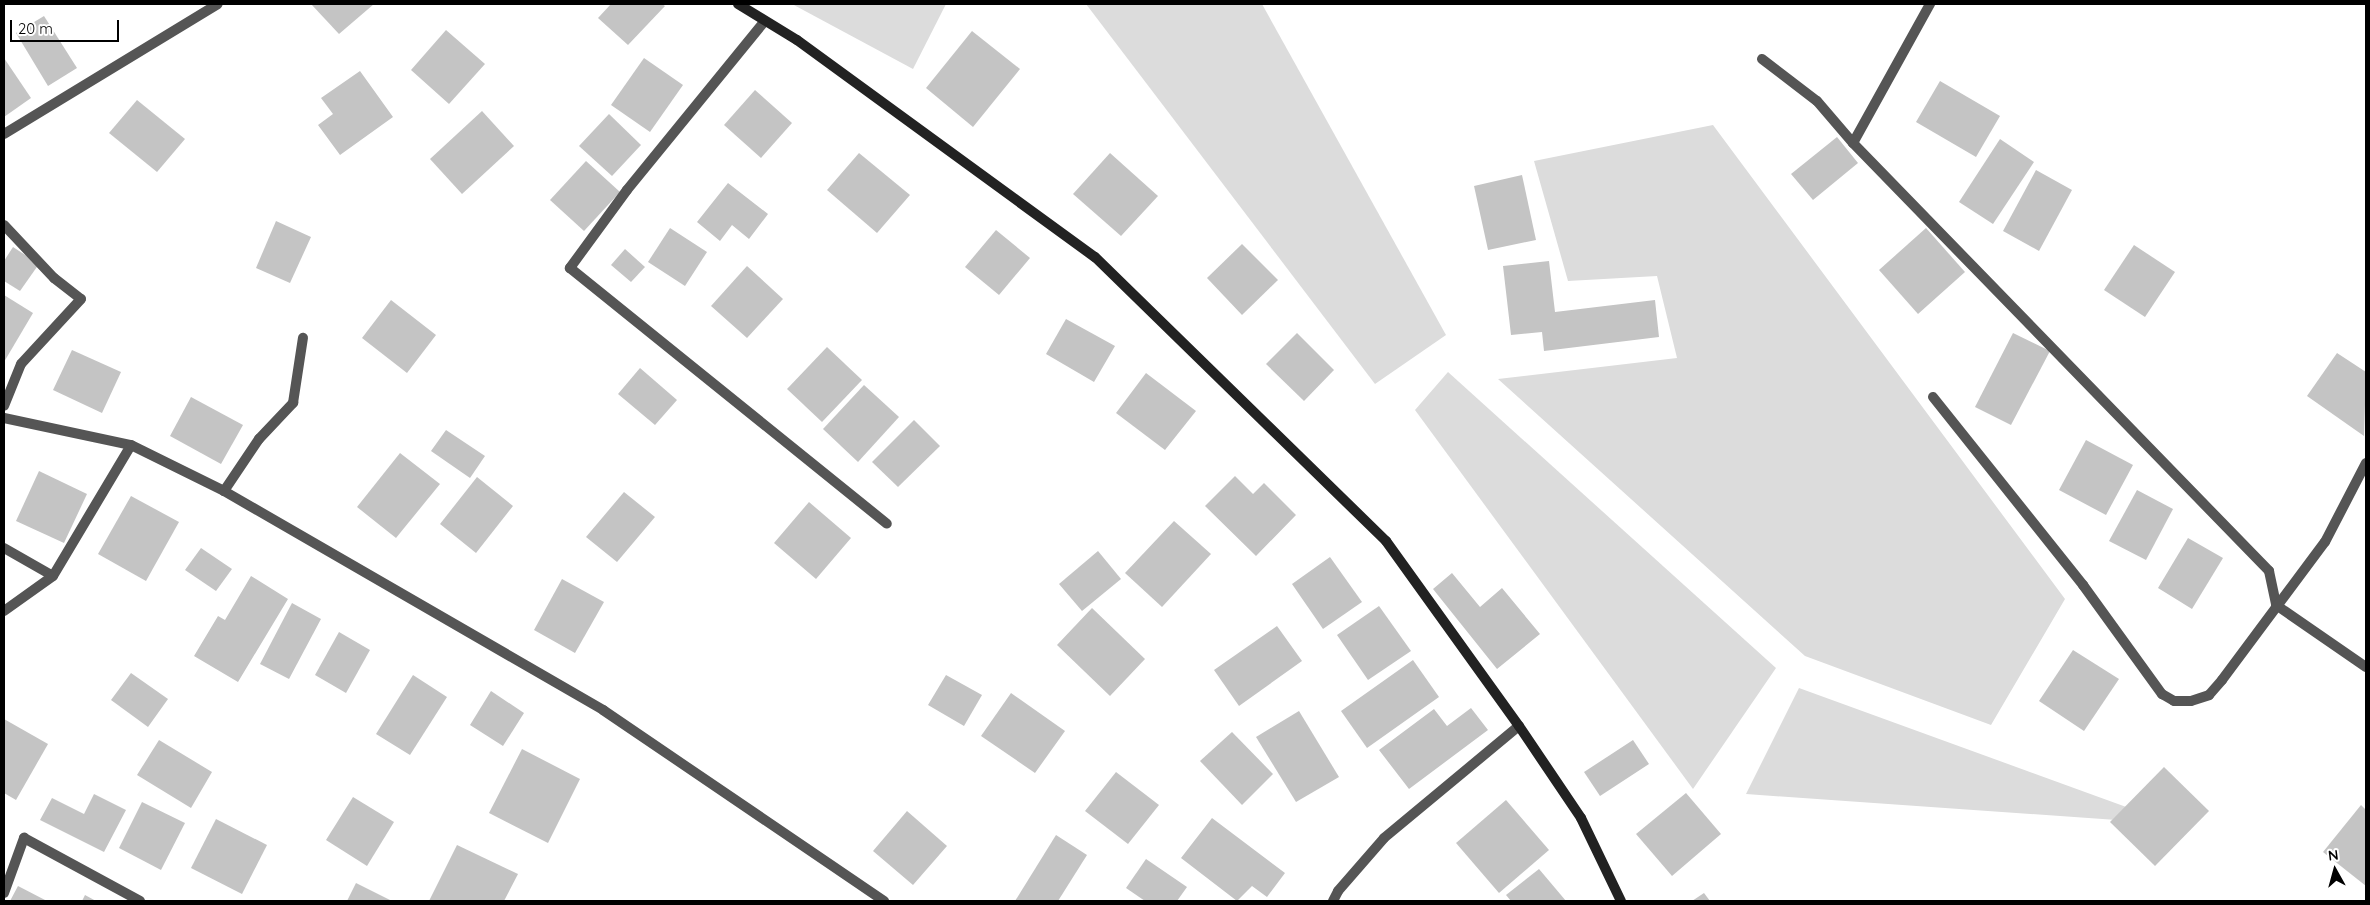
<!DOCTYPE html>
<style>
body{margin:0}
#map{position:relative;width:2370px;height:905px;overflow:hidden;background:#fff;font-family:Quicksand,sans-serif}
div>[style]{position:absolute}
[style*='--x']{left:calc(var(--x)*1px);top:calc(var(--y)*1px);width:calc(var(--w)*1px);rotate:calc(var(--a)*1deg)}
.green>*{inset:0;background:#dcdcdc}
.building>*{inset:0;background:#c4c4c4}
.street>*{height:10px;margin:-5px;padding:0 5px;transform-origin:5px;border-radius:5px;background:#555}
.secondary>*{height:10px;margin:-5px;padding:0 5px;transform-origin:5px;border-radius:5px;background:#222}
span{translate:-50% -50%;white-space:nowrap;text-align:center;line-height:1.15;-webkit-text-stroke:4px #fff;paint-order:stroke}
.frame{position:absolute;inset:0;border:5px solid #000;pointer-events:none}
.north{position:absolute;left:2310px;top:845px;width:50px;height:50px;-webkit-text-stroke:4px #fff;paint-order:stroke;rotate:353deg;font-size:14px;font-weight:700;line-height:20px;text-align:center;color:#000}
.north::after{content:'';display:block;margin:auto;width:18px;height:22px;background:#000;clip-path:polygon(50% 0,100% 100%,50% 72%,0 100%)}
.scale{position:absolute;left:10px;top:20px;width:109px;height:22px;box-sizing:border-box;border:2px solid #000;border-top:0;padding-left:6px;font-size:15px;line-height:18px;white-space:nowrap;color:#000;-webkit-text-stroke:4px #fff;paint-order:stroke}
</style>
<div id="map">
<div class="green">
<div style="clip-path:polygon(792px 4px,946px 4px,913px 69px)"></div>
<div style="clip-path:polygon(1086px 4px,1262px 4px,1446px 335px,1375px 384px)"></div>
<div style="clip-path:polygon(1713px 125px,2065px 599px,1991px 725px,1805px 656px,1498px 379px,1677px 358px,1657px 276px,1568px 281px,1534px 161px)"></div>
<div style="clip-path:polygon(1448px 372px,1776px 668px,1693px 789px,1415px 410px)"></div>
<div style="clip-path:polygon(1799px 688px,2173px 824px,1746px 794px)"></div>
</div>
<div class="building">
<div style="clip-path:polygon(311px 4px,374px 4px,339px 34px)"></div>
<div style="clip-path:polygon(611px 4px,662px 4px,665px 6px,628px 45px,598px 18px)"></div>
<div style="clip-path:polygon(44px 16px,77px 68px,48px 86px,16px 33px)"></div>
<div style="clip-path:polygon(446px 30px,485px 64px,449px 104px,411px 70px)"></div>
<div style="clip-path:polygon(972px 31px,1020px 69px,973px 127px,926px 88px)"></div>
<div style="clip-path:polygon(4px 58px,31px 98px,4px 117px)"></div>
<div style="clip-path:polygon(644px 58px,683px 85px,650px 132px,611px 105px)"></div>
<div style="clip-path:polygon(360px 71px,393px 117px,340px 155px,318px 125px,333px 114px,321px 98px)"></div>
<div style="clip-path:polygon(1940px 81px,2000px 116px,1976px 157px,1916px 122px)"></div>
<div style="clip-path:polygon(755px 90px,792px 123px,761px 158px,724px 125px)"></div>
<div style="clip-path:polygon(137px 100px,185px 139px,157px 172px,109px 133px)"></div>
<div style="clip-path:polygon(482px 111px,514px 146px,462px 194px,430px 159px)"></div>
<div style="clip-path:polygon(609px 114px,641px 145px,612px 176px,579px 146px)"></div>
<div style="clip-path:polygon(1837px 137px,1858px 163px,1813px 200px,1791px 174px)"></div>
<div style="clip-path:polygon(2000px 139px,2034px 162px,1993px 224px,1959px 202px)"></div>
<div style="clip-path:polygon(859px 153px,910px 195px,877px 233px,827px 190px)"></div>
<div style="clip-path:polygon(1110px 153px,1158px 196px,1121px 236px,1073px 194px)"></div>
<div style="clip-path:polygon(586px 161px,620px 192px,584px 231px,550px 200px)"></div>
<div style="clip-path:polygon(2036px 170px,2072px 190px,2039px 251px,2003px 231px)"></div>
<div style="clip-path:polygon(1522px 175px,1536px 240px,1488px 250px,1474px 186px)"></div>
<div style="clip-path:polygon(728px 183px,768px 214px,749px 239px,732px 225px,720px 241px,697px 222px)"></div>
<div style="clip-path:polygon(276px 221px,311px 237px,290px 283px,256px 268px)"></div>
<div style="clip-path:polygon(670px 228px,707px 252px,685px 286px,648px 262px)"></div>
<div style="clip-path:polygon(1926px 228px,1965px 272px,1918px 314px,1879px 270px)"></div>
<div style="clip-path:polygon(996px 230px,1030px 258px,999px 295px,965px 267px)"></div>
<div style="clip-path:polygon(1242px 244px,1278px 280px,1242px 315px,1207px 278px)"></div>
<div style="clip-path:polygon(2134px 245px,2175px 272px,2145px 317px,2104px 290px)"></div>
<div style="clip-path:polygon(13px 247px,39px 264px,20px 291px,4px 281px,4px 261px)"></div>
<div style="clip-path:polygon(625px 249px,645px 267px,631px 282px,611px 265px)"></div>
<div style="clip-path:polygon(1549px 261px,1555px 312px,1655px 300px,1659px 337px,1544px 351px,1542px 332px,1511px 335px,1503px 266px)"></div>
<div style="clip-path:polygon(747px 266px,783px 299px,747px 338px,711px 306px)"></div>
<div style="clip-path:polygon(4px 295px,33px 313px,4px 362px)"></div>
<div style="clip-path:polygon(391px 300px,436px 335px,407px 373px,362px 338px)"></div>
<div style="clip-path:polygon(1066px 319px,1115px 346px,1094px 382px,1046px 354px)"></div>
<div style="clip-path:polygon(1297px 333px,1334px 370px,1304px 401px,1266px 364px)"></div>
<div style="clip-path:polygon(2013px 333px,2050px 351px,2011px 425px,1975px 407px)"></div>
<div style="clip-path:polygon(827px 347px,862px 380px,822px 422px,787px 389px)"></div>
<div style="clip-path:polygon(72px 350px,121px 372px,102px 413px,53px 390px)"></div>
<div style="clip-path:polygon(2337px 353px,2366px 372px,2364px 436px,2307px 396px)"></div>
<div style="clip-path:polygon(640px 368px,677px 400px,655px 425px,618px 394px)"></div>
<div style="clip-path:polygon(1146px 373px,1196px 411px,1165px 450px,1116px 413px)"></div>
<div style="clip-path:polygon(864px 385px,899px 417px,858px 462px,823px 429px)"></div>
<div style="clip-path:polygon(191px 397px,243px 425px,221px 464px,170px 436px)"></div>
<div style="clip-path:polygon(914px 420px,940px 446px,898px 487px,872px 462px)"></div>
<div style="clip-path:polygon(446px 430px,485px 456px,470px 478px,431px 451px)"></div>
<div style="clip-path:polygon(2086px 440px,2133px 465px,2106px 515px,2059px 490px)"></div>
<div style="clip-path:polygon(400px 453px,440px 484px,396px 538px,357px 507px)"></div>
<div style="clip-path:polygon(39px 471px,87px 494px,64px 543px,16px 521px)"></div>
<div style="clip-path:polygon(1235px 476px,1253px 494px,1264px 483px,1296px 515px,1256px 556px,1205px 506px)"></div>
<div style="clip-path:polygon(477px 477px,513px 506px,476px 553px,440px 524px)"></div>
<div style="clip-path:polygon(2137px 490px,2173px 509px,2146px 560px,2109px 541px)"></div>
<div style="clip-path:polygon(624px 492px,655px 517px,617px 562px,586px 537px)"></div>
<div style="clip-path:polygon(131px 496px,179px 522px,146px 581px,98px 554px)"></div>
<div style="clip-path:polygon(809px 502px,851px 538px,816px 579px,774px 543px)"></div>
<div style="clip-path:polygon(1174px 521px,1211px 554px,1162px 607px,1125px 573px)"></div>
<div style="clip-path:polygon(2188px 538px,2223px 558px,2192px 609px,2158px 588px)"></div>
<div style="clip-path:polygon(201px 548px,232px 569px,216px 591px,185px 570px)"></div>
<div style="clip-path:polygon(1098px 551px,1121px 579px,1082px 611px,1059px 584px)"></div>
<div style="clip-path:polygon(1330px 557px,1362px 602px,1323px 629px,1292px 584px)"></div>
<div style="clip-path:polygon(1452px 573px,1480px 607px,1502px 588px,1540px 634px,1497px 669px,1433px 589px)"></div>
<div style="clip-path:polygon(251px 576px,288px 599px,238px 682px,194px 656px,218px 616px,225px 620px)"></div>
<div style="clip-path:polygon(562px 579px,604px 602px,575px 653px,534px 630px)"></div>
<div style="clip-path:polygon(292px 603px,321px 619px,289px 679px,260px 664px)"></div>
<div style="clip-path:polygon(1379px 606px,1411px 651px,1368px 680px,1337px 635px)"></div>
<div style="clip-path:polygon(1092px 608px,1145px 659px,1110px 696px,1057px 645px)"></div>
<div style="clip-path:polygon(1277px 626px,1302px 661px,1239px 706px,1214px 670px)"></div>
<div style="clip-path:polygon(339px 632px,370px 650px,346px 693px,315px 675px)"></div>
<div style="clip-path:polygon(2073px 650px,2119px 679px,2084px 731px,2039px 701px)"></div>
<div style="clip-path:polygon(1413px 660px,1439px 697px,1367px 748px,1341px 711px)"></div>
<div style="clip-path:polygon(131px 673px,168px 699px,148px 727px,111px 700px)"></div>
<div style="clip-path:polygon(413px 675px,447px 697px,410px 755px,376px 734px)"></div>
<div style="clip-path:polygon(946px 675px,982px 695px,964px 726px,928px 705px)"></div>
<div style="clip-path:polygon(491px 691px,524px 713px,503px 746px,470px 725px)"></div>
<div style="clip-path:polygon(1011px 693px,1065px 731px,1035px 773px,981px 736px)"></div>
<div style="clip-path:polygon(1471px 708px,1488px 730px,1409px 789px,1379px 750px,1434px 709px,1447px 726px)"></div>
<div style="clip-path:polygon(1299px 711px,1339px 777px,1296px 802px,1256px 737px)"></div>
<div style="clip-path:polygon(4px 719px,48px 744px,16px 800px,4px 793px)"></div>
<div style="clip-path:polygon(1232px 732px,1273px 774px,1242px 805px,1200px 761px)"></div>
<div style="clip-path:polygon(159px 740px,212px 772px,191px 808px,137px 775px)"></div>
<div style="clip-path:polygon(1633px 740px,1649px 764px,1600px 796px,1584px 772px)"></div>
<div style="clip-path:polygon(522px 749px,580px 779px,548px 843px,489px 813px)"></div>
<div style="clip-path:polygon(2164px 767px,2209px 811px,2155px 866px,2110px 822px)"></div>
<div style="clip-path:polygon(1116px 772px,1159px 805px,1128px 844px,1085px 811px)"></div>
<div style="clip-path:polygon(1686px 793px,1721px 834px,1672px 876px,1636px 834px)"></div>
<div style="clip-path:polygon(94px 794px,126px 810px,104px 852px,40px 820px,52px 798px,84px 814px)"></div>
<div style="clip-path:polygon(353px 797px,394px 822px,367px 866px,326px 840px)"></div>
<div style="clip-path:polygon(1506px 800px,1549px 850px,1499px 893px,1456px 843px)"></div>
<div style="clip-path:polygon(142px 802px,185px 823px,161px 870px,119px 848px)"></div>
<div style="clip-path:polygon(2361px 805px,2366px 810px,2366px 886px,2323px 852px)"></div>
<div style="clip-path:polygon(907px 811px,947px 846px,913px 885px,873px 851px)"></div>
<div style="clip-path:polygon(1212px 818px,1285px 873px,1267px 897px,1252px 886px,1237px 901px,1181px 858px)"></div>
<div style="clip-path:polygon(216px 819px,267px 845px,242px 894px,191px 868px)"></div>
<div style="clip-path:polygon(1056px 835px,1087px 855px,1058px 901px,1015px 901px)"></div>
<div style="clip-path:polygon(457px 845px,518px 874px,504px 901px,429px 901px)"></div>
<div style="clip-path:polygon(1146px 859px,1187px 887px,1177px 901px,1145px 901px,1126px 888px)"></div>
<div style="clip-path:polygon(1539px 869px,1566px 901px,1511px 901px,1506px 895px)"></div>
<div style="clip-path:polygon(356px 883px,392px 901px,347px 901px)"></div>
<div style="clip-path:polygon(18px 886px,47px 901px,10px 901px)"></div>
<div style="clip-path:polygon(1704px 893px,1710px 901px,1692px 901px)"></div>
<div style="clip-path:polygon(85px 895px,96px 901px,82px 901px)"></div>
</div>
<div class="street">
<div style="--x:764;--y:22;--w:217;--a:129.2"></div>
<div style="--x:627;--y:190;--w:97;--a:126.2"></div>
<div style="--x:570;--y:268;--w:407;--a:38.9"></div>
<div style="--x:1762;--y:59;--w:69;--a:37.4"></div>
<div style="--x:1817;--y:101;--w:55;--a:49.4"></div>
<div style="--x:1853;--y:143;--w:597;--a:45.81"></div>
<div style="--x:2269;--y:571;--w:35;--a:78"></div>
<div style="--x:2276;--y:605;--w:109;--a:34.6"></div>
<div style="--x:4;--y:134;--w:250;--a:-31.3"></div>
<div style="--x:1853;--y:143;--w:159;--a:-61"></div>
<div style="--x:4;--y:225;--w:73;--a:46.7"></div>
<div style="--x:54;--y:278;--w:34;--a:38"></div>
<div style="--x:81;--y:299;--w:88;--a:132.7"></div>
<div style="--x:21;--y:364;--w:45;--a:112"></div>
<div style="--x:1933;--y:397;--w:241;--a:51.4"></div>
<div style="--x:2083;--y:585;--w:135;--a:54.1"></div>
<div style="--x:2162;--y:694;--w:14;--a:30"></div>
<div style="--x:2174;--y:701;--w:17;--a:0"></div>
<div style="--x:2191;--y:701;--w:19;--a:-18"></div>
<div style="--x:2209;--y:695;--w:20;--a:-49"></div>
<div style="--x:2222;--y:680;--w:172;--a:-53.3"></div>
<div style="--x:2325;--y:542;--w:89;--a:-62.6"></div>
<div style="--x:4;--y:418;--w:130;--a:12"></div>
<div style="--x:224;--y:491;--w:63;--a:-56.1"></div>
<div style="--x:259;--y:439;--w:50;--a:-46.6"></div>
<div style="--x:293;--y:403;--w:66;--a:-81.3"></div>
<div style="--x:4;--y:548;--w:56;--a:29.7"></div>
<div style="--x:53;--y:576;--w:152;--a:-59.2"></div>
<div style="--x:131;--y:445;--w:104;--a:26.3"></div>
<div style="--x:224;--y:491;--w:438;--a:30"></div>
<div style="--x:603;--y:710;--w:340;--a:34.2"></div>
<div style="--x:4;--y:611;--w:60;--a:-35.5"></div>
<div style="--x:4;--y:893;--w:59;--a:-70"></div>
<div style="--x:24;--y:838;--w:132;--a:28.5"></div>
<div style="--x:1333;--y:901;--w:11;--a:-63"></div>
<div style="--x:1338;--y:891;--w:70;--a:-49"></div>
<div style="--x:1384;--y:838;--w:175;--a:-39.7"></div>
</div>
<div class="secondary">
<div style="--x:738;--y:4;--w:69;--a:31.4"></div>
<div style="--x:797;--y:40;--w:369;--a:36.1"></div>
<div style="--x:1095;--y:257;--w:407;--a:44.3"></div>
<div style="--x:1386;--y:541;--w:228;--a:54.3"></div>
<div style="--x:1519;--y:726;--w:111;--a:56"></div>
<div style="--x:1581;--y:818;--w:92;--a:64.3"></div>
</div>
<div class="frame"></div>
<div class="north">N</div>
<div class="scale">20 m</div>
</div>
